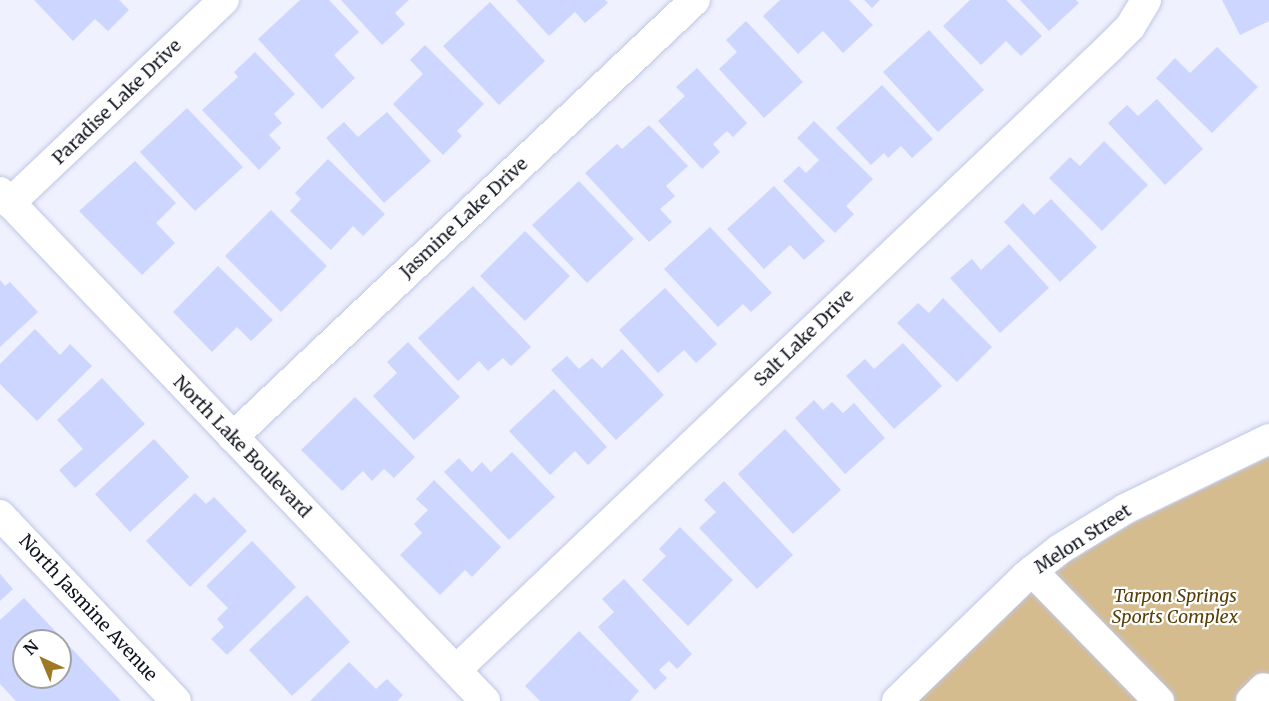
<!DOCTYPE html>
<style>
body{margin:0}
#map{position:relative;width:1269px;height:701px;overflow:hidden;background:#eff1fe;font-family:Merriweather,serif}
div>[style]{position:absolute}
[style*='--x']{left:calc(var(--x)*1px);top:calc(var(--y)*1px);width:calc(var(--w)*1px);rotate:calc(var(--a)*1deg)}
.green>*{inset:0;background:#d5bc8f}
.building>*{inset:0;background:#cdd6ff}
.roads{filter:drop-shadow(0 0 2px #c0c7e4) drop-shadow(0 0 2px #c0c7e4)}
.minor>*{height:30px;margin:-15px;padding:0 15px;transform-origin:15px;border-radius:15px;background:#fff}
span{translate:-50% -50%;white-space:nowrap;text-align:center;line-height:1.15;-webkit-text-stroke:4.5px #fff;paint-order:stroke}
.street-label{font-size:18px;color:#12151f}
.park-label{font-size:18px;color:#584008;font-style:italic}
.north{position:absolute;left:12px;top:629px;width:60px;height:60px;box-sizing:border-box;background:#fff;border:2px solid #a0a1a5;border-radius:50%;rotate:316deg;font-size:16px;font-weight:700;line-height:24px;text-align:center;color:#12151f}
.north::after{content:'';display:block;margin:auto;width:21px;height:27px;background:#9f7826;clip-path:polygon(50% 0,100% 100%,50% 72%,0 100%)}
</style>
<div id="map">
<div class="green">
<div style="clip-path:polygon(1269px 457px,1269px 701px,919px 701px,1037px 587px,1069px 562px,1133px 523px)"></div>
</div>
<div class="building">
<div style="clip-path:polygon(34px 0,119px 0,129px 10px,108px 31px,95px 19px,73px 41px)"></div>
<div style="clip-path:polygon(300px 0,329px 0,359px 32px,334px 55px,355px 78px,322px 109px,258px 39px)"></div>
<div style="clip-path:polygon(341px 0,409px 0,395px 13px,405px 24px,382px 45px)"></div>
<div style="clip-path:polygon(516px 0,605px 0,608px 3px,585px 23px,575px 12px,549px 36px)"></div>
<div style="clip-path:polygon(780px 0,849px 0,873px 25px,843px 53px,823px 31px,798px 54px,763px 16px)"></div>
<div style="clip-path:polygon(864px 0,880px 0,872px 8px)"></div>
<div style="clip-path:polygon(970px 0,1006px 0,1042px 36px,1021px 56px,1006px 41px,981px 65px,943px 26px)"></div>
<div style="clip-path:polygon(1020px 0,1076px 0,1079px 3px,1049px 31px)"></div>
<div style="clip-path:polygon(1222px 0,1269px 0,1269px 21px,1240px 35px)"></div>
<div style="clip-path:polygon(490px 2px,545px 61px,499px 105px,443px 46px)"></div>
<div style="clip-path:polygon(746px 21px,803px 82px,764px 118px,719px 69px,737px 52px,726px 40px)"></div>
<div style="clip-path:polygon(929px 30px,984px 90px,938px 132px,883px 72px)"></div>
<div style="clip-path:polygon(425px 45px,484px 104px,457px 131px,462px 136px,443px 155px,393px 104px,423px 74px,410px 60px)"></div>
<div style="clip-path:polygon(1217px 47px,1258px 87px,1212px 133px,1156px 78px,1175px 58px,1190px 73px)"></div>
<div style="clip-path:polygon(255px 52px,295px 94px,274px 114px,282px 123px,269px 135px,281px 148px,259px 170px,202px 110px,238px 77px,234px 72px)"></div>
<div style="clip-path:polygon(697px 68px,747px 123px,733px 137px,727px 131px,713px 144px,720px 152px,702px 169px,658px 121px,685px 96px,676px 87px)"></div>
<div style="clip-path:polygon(882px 85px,933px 139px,912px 158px,901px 146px,888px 158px,884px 153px,871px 165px,836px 128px)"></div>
<div style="clip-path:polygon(1157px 99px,1203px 149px,1165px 185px,1108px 123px,1127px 105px,1138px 116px)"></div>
<div style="clip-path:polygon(187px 108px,243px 167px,195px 211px,140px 152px)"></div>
<div style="clip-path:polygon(387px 112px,431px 161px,384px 203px,326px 138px,344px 122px,358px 137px)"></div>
<div style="clip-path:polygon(814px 121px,873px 179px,846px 206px,854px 214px,835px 233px,783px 181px,799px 166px,806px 173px,819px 160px,797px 138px)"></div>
<div style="clip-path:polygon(649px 125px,688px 166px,666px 186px,675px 196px,660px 209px,672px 222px,649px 242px,585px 173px,617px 144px,622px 149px)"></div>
<div style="clip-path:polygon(1104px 141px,1148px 185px,1102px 231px,1049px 178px,1070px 157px,1080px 166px)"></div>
<div style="clip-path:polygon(328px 159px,385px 214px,363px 236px,353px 226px,331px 250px,290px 211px,301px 199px,295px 193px)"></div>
<div style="clip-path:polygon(135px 161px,176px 203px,156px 223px,175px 243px,142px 275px,79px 211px)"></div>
<div style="clip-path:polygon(579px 181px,634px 239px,587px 283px,532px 225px)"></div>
<div style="clip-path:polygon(774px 186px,825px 241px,804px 260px,790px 245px,764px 269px,727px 229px)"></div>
<div style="clip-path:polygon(1051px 199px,1097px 247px,1060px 282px,1004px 222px,1023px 203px,1034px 215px)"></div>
<div style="clip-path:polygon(271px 210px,327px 266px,281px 312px,225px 256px)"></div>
<div style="clip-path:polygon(710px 227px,772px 293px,751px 312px,743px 304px,718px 327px,664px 269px)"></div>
<div style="clip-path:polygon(525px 231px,570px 276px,525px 321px,480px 276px)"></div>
<div style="clip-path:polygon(1009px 244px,1049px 288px,1000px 333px,950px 278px,972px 259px,981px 270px)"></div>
<div style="clip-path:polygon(218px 266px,273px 320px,251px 341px,237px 327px,212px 352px,173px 312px)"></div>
<div style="clip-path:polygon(0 280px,5px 286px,10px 282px,38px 312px,0 347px)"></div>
<div style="clip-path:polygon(473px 286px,531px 347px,511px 366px,503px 358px,488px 371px,479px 361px,458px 381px,418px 338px)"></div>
<div style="clip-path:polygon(665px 288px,717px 344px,696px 363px,684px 350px,658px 373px,619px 330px)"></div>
<div style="clip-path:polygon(943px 298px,992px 347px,957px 382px,897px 323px,918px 303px,929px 313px)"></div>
<div style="clip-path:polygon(35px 329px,60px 355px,70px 344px,92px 366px,37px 421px,0 384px,0 364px)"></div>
<div style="clip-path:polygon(408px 342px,460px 397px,414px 440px,373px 396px,397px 373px,387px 362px)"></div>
<div style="clip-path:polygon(903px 343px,942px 386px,894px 429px,846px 376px,865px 359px,874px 369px)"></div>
<div style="clip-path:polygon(622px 349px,664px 395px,616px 440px,551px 370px,567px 356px,579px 369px,592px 358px,602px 368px)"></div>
<div style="clip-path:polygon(102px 378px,145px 424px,75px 488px,59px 470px,83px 449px,57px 420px)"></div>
<div style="clip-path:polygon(554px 389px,607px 447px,588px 465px,575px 451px,550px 475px,509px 431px)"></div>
<div style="clip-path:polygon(355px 397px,415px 457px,394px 478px,384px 469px,372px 481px,363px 471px,342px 491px,301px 450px)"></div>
<div style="clip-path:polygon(814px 400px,823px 410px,832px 402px,843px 413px,854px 403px,885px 438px,845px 474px,795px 418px)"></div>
<div style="clip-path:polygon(785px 429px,841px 490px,793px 534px,738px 474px)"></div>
<div style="clip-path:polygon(154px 439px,189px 477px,130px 532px,95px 494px)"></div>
<div style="clip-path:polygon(512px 452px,555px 497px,509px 540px,444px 472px,459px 458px,472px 472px,482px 462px,491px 472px)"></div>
<div style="clip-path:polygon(434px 480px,501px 547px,472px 577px,465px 570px,440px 595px,400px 555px,422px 533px,414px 524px,428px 510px,416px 499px)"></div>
<div style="clip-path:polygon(724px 481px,793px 555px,757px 589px,699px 528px,716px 512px,704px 500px)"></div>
<div style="clip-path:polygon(195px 493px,206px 504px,214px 497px,247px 531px,190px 587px,146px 541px)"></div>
<div style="clip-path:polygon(680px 527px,733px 580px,688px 626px,642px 580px,666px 556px,659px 549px)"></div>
<div style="clip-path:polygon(252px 541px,296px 587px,227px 655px,211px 639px,224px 627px,217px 619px,228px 608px,206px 586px)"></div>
<div style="clip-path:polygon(0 574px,13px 589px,0 601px)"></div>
<div style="clip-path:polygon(624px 579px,692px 654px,677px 669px,669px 661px,659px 670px,667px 678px,655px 690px,598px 627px,614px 612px,602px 599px)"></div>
<div style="clip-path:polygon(307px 595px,350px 642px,292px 696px,249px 650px)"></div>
<div style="clip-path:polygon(evenodd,24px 598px,121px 701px,16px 701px,0 684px,0 620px,24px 598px,24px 641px,60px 641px,60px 677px,24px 677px,24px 641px)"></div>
<div style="clip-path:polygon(579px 631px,639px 691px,630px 701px,540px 701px,525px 686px)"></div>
<div style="clip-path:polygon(349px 662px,376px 689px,387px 679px,403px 695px,397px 701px,310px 701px)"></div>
</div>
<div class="roads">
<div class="minor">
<div style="--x:0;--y:192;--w:703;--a:46.38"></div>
<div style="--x:10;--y:203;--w:295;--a:-43.5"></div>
<div style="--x:233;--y:437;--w:636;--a:-43.41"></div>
<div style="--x:0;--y:515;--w:256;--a:46.6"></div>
<div style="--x:1032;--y:571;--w:182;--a:45.7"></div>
<div style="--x:456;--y:670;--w:905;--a:-43.61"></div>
<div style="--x:1111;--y:46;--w:27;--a:-45"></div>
<div style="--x:1130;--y:27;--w:31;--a:-59"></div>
<div style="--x:897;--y:701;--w:180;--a:-44.1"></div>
<div style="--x:1026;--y:576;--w:43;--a:-38.5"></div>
<div style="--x:1060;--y:549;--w:76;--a:-31.6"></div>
<div style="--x:1125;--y:509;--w:160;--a:-25.9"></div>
<div style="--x:1251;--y:701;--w:18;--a:-45"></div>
</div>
</div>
<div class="street-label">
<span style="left:117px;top:102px;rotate:-44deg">Paradise Lake Drive</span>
<span style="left:464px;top:218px;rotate:-43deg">Jasmine Lake Drive</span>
<span style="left:804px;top:338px;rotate:-44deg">Salt Lake Drive</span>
<span style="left:242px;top:447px;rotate:46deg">North Lake Boulevard</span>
<span style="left:1083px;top:539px;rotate:-33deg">Melon Street</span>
<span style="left:88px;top:608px;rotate:47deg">North Jasmine Avenue</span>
</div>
<div class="park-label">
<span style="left:1175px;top:607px">Tarpon Springs<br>Sports Complex</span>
</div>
<div class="north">N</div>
</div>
